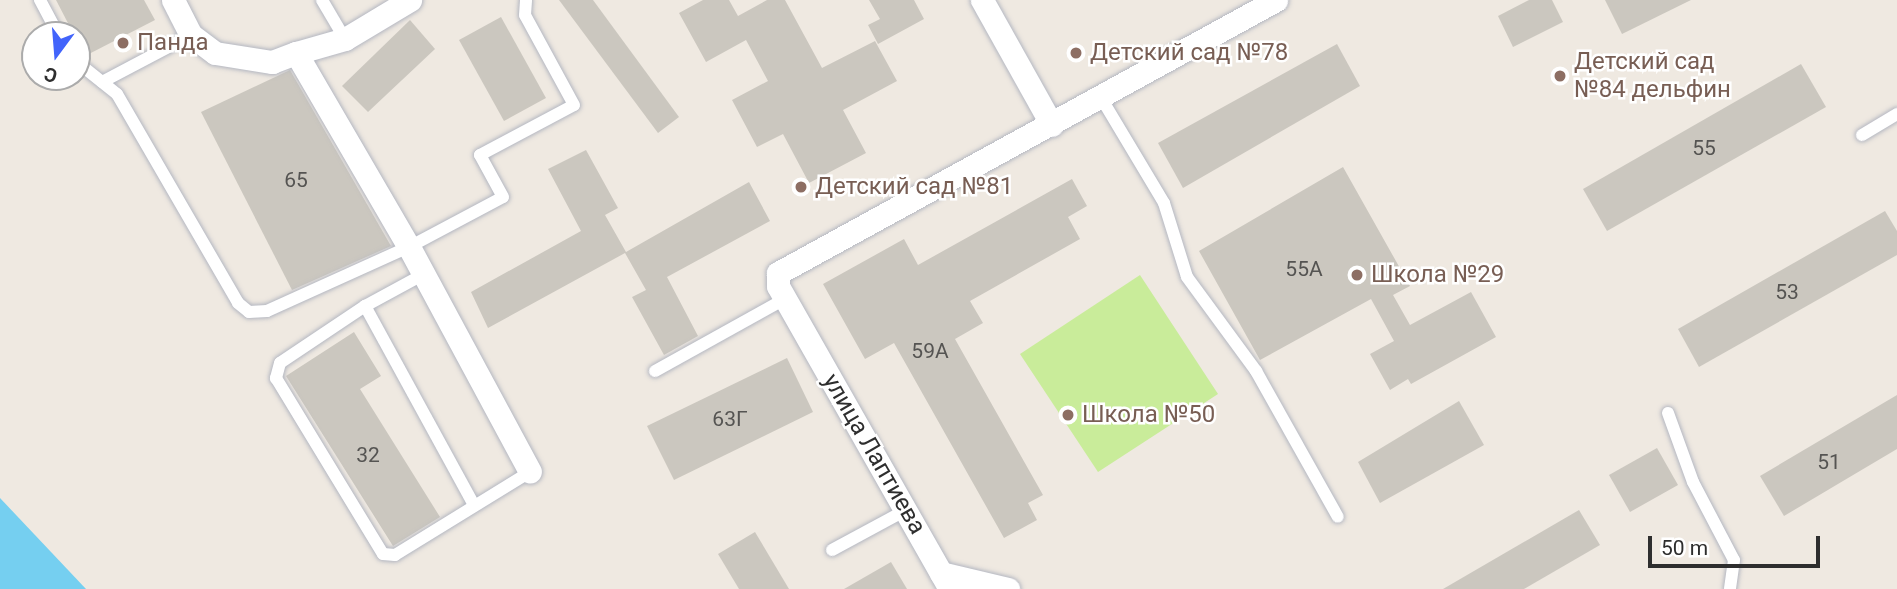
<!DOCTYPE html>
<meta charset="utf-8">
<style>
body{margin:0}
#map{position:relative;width:1897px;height:589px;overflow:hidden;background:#efe9e1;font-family:Roboto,sans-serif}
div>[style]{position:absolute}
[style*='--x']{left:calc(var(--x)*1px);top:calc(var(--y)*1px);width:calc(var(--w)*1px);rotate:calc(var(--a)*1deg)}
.pitch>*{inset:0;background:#c9ec9a}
.water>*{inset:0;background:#75cff0}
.building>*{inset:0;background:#cbc7bf}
.roads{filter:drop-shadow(0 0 2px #b4b7c1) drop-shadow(0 0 2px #b4b7c1)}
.lane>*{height:12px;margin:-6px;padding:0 6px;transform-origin:6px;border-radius:6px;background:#fff}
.street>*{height:23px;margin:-11.5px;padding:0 11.5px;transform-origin:11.5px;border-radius:11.5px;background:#fff}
.dots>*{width:19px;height:19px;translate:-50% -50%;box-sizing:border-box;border:4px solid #fff;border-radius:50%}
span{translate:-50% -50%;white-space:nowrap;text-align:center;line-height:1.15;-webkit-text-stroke:5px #fff;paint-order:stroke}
.number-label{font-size:21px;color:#555452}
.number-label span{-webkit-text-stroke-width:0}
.education-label{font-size:24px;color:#785e54}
.left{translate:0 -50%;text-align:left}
.street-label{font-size:24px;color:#2e2e2e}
.north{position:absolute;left:21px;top:21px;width:70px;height:70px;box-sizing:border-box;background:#fff;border:2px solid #ababab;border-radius:50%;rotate:196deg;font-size:19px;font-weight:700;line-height:28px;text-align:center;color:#2e2e2e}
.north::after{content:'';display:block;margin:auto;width:24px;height:32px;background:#4264fb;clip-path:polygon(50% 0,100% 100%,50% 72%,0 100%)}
.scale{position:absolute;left:1648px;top:536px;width:172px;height:32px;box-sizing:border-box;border:4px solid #2e2e2e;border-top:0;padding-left:9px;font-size:21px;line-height:24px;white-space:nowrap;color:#2e2e2e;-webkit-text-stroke:5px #fff;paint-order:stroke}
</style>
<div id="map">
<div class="pitch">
<div style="clip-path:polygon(1140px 275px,1218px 394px,1098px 472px,1020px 354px)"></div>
</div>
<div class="water">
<div style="clip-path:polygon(0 498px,86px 589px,0 589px)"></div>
</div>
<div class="building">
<div style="clip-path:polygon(56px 0,144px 0,155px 20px,85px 56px)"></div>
<div style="clip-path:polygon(559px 0,593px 0,679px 117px,658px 133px)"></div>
<div style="clip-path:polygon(703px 0,729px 0,738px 16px,767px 0,785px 0,822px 68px,875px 41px,897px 81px,843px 110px,866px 153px,809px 183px,783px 134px,757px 147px,732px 100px,768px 81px,746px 40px,706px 62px,679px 13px)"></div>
<div style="clip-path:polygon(869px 0,914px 0,924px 19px,878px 44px,868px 25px,880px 19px)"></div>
<div style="clip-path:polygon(1529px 0,1552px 0,1563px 22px,1513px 47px,1498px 16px)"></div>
<div style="clip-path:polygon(1605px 0,1691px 0,1622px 34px)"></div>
<div style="clip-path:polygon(501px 17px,546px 98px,504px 121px,459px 40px)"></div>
<div style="clip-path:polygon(410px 20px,435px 49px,368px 112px,342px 86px)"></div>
<div style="clip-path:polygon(1337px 44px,1360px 86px,1183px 188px,1158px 143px)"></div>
<div style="clip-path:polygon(1801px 64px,1826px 107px,1607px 231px,1583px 189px)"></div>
<div style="clip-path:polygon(290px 70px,391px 246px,292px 290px,201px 112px)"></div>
<div style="clip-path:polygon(586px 150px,618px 208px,605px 215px,626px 252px,749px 182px,770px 221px,667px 277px,698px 336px,664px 355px,632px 297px,646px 290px,625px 253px,488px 328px,471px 292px,581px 231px,548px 169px)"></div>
<div style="clip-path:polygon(1343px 167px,1410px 286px,1393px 295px,1410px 325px,1471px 292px,1496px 337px,1411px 384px,1408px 379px,1390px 390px,1370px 354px,1394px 341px,1371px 299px,1260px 360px,1199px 251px)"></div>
<div style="clip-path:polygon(1072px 179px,1087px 206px,1068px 217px,1080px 239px,970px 301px,983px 323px,955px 339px,1043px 495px,1028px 503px,1037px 520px,1004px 538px,894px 343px,865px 359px,823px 284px,904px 239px,918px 265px)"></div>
<div style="clip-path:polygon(1885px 211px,1897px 231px,1897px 255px,1699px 367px,1678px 329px)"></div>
<div style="clip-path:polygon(354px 332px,381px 376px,360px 389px,440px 517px,393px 546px,286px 376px)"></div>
<div style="clip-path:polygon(787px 358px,813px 412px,674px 480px,647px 426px)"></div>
<div style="clip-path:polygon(1897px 395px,1897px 449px,1784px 516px,1760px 476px)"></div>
<div style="clip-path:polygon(1459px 401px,1484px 445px,1380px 503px,1358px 462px)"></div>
<div style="clip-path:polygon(1657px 448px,1678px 485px,1630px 512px,1609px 475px)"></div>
<div style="clip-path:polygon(1579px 510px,1600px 545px,1524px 589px,1443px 589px)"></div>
<div style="clip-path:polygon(755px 532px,789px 589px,739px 589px,718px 554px)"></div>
<div style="clip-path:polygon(891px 562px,907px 589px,844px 589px)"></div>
</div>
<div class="roads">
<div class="lane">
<div style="--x:40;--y:0;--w:40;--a:62"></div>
<div style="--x:322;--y:0;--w:45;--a:59.5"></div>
<div style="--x:77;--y:62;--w:51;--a:38.7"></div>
<div style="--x:117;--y:94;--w:241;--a:59.9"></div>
<div style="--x:238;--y:303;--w:14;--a:39"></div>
<div style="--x:249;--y:312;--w:18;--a:-3"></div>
<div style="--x:267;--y:311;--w:156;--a:-24.3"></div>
<div style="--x:409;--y:247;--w:106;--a:-28"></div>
<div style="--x:503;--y:197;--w:48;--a:-118.7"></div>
<div style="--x:480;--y:155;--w:106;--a:-28"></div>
<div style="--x:574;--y:105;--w:102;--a:-118.6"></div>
<div style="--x:525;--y:15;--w:15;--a:-86"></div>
<div style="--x:102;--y:82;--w:101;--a:-27.8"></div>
<div style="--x:1100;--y:96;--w:125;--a:59.1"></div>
<div style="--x:1164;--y:203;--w:77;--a:72.7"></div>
<div style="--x:1187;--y:277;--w:117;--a:53.7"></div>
<div style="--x:1256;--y:371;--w:167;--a:60.7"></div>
<div style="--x:1862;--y:135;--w:41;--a:-31"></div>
<div style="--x:424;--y:274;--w:67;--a:151.5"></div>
<div style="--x:365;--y:306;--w:227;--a:61.3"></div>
<div style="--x:365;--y:306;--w:102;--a:146.2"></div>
<div style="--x:280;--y:363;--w:16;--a:105"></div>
<div style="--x:276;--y:378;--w:206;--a:58.7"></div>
<div style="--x:383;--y:554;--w:12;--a:5"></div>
<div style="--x:395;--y:555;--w:158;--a:-31.6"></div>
<div style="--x:655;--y:371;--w:149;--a:-29"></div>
<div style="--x:1668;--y:413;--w:73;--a:70.1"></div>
<div style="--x:1693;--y:482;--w:88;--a:62.3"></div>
<div style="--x:1734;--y:560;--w:29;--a:98"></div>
<div style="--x:832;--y:550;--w:84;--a:-28.4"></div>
</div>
<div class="street">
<div style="--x:173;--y:0;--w:39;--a:63"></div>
<div style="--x:191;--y:35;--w:30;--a:37"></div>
<div style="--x:215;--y:53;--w:58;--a:9"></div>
<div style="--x:272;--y:62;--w:26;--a:-21"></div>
<div style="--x:296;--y:53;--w:225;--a:59.8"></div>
<div style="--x:409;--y:247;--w:255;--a:61.7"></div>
<div style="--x:982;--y:0;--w:143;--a:60.8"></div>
<div style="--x:296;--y:53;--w:51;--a:-15.9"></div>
<div style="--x:345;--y:39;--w:76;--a:-31"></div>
<div style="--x:941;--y:573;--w:69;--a:13.4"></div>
<div style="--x:950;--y:589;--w:348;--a:-119.6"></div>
<div style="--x:778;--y:286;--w:13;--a:-90"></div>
<div style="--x:778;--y:273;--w:568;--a:-28.73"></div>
</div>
</div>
<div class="dots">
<div style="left:123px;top:43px;background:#8d6e63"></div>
<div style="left:1076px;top:53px;background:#8d6e63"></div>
<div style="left:1560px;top:76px;background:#8d6e63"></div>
<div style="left:801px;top:187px;background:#8d6e63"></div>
<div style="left:1357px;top:275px;background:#8d6e63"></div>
<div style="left:1068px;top:415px;background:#8d6e63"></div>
</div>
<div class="number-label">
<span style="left:1704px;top:148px">55</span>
<span style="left:296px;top:180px">65</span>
<span style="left:1304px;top:269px">55А</span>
<span style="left:1787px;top:292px">53</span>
<span style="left:930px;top:351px">59А</span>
<span style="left:730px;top:419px">63Г</span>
<span style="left:368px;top:455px">32</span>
<span style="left:1829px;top:462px">51</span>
</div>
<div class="education-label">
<span class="left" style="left:137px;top:43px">Панда</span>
<span class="left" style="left:1090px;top:53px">Детский сад №78</span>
<span class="left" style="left:1574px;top:76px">Детский сад<br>№84 дельфин</span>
<span class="left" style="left:815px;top:187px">Детский сад №81</span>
<span class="left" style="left:1371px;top:275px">Школа №29</span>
<span class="left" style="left:1082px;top:415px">Школа №50</span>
</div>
<div class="street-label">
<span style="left:874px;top:454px;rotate:60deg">улица Лаптиева</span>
</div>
<div class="north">С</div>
<div class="scale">50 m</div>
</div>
